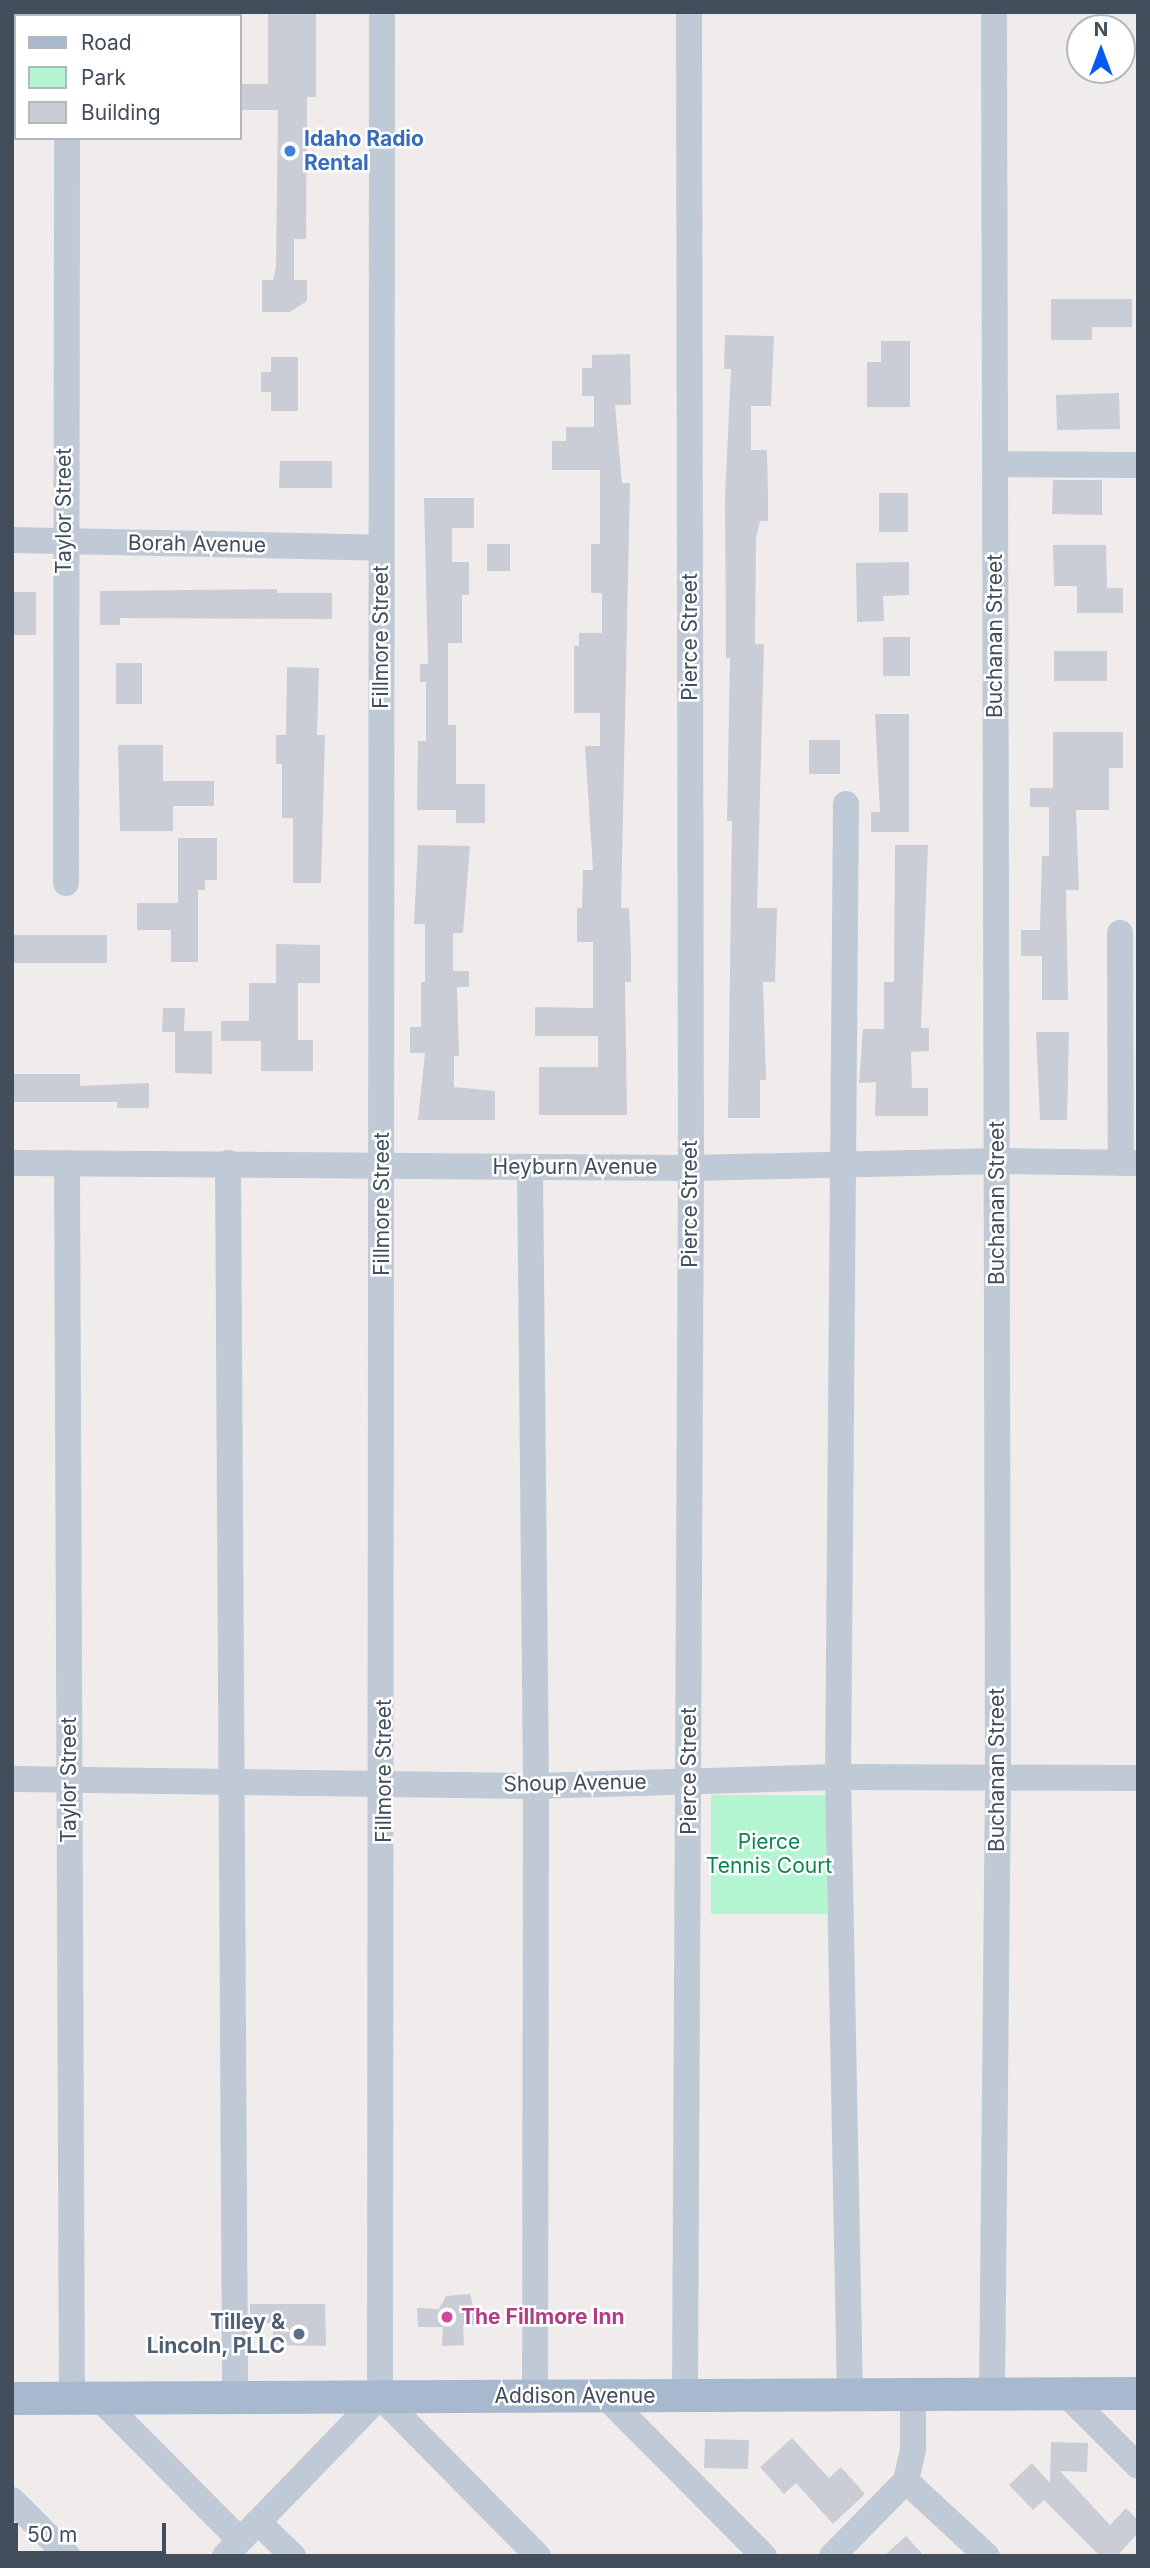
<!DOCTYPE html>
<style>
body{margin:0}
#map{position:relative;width:1150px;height:2568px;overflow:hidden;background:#f0ecec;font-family:Inter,sans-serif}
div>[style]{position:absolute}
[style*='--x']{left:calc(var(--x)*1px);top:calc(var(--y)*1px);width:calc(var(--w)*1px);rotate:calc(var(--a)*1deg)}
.green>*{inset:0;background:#b3f4d1}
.building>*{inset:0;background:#cacdd5}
.minor>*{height:26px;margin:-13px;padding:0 13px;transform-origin:13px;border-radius:13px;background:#c0cad6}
.major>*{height:33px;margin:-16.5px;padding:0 16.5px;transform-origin:16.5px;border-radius:16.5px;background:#a8b9cf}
.dots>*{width:19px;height:19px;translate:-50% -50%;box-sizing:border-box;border:4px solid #fff;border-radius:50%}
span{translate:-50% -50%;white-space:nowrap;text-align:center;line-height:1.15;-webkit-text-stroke:5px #fff;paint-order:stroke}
.shop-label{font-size:21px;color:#366cbe;font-weight:700}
.left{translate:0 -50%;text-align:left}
.street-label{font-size:21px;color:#424e5c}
.park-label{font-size:21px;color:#0b8551}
.hotel-label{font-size:21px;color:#b23c85;font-weight:700}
.service-label{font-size:21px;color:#4e5e75;font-weight:700}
.right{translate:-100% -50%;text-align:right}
.frame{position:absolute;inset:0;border:14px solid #424e5c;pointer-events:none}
.legend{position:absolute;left:14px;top:14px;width:228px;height:126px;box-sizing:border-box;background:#fff;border:2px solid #b3b8be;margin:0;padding:9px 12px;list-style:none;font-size:21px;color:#424e5c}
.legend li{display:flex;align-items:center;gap:14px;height:35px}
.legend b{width:35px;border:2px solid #b3b8be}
.north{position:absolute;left:1066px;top:14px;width:70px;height:70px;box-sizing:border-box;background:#fff;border:2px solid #b3b8be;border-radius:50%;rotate:0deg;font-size:19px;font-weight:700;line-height:28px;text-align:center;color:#424e5c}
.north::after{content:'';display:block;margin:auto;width:24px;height:32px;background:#035af2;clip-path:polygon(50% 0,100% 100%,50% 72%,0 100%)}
.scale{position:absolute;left:14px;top:2523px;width:152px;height:32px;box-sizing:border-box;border:4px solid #424e5c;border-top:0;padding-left:9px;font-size:21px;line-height:24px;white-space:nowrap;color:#424e5c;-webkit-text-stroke:5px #fff;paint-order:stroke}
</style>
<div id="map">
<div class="green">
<div style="clip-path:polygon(711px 1795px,827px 1795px,827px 1914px,711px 1914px)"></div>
</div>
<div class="building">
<div style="clip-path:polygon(268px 12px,316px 12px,316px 97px,307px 97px,306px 239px,294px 239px,294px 280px,307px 280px,307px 301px,290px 312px,262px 312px,262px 280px,273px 280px,276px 266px,278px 110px,241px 110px,241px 84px,268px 84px)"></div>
<div style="clip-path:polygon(1051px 299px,1132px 299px,1132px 327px,1092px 327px,1092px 340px,1051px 340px)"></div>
<div style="clip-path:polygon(725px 335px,774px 336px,771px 406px,751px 406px,751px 450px,767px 450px,768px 496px,768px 521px,760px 521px,756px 538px,755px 644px,764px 644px,757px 908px,777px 908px,775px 982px,763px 982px,766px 1080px,760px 1080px,760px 1118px,728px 1118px,732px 821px,727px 821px,730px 658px,726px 658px,725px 496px,731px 369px,724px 369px)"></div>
<div style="clip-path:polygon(881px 341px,910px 341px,910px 407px,867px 407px,867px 362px,881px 362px)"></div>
<div style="clip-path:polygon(630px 354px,631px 405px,615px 405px,622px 483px,630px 483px,621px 908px,629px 908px,631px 954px,631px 982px,625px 982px,627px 1115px,539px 1115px,539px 1067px,598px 1067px,598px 1036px,535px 1036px,535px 1007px,593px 1008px,593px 942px,577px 942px,577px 908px,582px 908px,583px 870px,593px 870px,585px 746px,600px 746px,600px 713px,574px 713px,574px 646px,579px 646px,579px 633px,602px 633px,602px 593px,591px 593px,591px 544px,600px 544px,600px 470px,552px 470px,552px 441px,566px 441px,566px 427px,594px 427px,594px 396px,582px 396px,582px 368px,592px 368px,592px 355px)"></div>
<div style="clip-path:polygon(271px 357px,298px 357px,298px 411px,271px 411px,271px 392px,261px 392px,261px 372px,271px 372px)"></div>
<div style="clip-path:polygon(1119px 393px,1120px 429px,1057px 430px,1056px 395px)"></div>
<div style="clip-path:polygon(280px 461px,332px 461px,332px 488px,279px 488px)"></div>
<div style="clip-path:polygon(1053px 480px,1102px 480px,1102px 515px,1052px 514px)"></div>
<div style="clip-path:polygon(879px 493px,908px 493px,908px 532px,879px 532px)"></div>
<div style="clip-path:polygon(424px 498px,474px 498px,474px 528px,452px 528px,452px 562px,469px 562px,469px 595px,462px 595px,462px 643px,448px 643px,448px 725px,456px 725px,456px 784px,485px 784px,485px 823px,456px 823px,456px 810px,417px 810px,418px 741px,426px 741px,426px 682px,420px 682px,420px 664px,428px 664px)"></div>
<div style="clip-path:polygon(487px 544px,510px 544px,510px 571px,487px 571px)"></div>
<div style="clip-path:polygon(1053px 545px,1106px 545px,1107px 588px,1123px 588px,1123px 613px,1077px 613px,1077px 586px,1054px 586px)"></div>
<div style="clip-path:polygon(909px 562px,909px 595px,883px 596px,884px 621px,857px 622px,856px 563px)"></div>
<div style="clip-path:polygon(277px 589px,277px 593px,332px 593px,332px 619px,120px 618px,120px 625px,100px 625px,100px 591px)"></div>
<div style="clip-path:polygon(12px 592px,36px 592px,36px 635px,12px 635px)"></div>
<div style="clip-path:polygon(883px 637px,910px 637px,910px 676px,883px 676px)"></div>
<div style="clip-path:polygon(1054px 651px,1107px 651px,1107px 681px,1054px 681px)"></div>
<div style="clip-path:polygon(116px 663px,142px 663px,142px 704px,116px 704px)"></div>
<div style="clip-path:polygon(287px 667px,319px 668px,317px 735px,325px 735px,321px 883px,293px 883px,293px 818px,282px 818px,282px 764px,276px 764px,276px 735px,286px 735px)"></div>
<div style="clip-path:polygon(875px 714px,909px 714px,909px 832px,871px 832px,871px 812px,880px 812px)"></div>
<div style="clip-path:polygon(1053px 732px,1123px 732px,1123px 768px,1109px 768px,1109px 810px,1076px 810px,1079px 890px,1066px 890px,1068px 1000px,1042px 1000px,1042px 956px,1021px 956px,1021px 930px,1040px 930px,1042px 856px,1049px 856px,1049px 807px,1030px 807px,1030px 788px,1053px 788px)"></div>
<div style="clip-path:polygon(809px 740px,840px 740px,840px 774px,809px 774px)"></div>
<div style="clip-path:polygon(118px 745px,163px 745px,163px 781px,214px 781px,214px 806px,173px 806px,173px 831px,120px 831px)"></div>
<div style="clip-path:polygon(178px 838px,217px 838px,217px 880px,205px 880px,205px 890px,198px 890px,198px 962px,171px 962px,171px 930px,137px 930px,137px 903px,178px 903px)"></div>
<div style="clip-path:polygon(418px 845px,470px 846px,463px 933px,453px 933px,453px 971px,469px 971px,469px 987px,457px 987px,459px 1056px,454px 1056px,454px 1087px,495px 1091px,495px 1120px,418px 1120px,425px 1053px,410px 1053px,410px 1027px,421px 1027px,421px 982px,425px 982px,425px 924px,414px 924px)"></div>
<div style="clip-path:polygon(895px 845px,928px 845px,921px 1028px,929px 1028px,929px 1051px,911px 1052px,912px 1088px,928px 1088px,928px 1116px,875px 1116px,876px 1082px,859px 1083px,863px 1029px,884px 1029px,884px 982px,894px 982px)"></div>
<div style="clip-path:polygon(12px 935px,107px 935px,107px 963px,12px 963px)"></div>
<div style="clip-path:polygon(276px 944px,320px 945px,320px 983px,298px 983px,298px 1040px,313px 1040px,313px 1071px,261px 1071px,261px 1041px,221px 1041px,221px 1021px,249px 1021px,249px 983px,276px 983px)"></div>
<div style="clip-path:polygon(163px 1008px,185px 1008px,184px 1031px,212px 1031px,212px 1074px,175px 1073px,175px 1032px,162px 1032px)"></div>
<div style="clip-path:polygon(1036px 1032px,1069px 1032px,1067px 1120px,1040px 1120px)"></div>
<div style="clip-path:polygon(12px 1074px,80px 1074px,80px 1086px,149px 1083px,149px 1108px,117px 1108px,117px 1102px,12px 1102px)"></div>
<div style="clip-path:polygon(470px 2294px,478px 2325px,463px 2326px,464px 2345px,442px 2346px,443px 2327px,418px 2327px,417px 2308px,439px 2309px,446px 2296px)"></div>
<div style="clip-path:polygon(250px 2304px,325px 2304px,326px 2346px,273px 2345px,273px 2323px,250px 2323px)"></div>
<div style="clip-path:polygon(792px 2438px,829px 2478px,841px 2467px,865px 2494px,833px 2524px,796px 2483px,784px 2494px,760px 2467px)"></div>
<div style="clip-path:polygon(705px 2439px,749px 2440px,748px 2469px,704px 2468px)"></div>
<div style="clip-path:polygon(1051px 2442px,1088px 2443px,1087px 2472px,1060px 2471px,1110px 2525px,1126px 2508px,1138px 2520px,1138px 2533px,1117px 2556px,1100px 2556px,1044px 2500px,1033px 2510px,1009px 2485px,1032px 2463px,1050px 2483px)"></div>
<div style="clip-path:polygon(906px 2536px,924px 2556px,884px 2556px)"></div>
</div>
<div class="minor">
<div style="--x:68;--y:16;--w:4;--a:-90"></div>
<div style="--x:995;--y:464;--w:143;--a:0.4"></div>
<div style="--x:12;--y:540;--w:369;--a:1.2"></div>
<div style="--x:846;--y:804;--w:973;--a:90.47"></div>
<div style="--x:838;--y:1777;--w:617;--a:88.89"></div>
<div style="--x:66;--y:883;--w:745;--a:-89.92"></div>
<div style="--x:1120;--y:933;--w:230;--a:89.8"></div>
<div style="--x:12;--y:1163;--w:679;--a:0.42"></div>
<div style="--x:691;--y:1168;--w:306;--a:-1.3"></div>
<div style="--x:997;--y:1161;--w:141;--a:0.8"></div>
<div style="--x:67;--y:1163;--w:1235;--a:89.77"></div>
<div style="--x:228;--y:1163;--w:1234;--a:89.67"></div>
<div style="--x:530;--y:1168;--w:618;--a:89.44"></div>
<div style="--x:536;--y:1786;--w:610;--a:90.09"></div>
<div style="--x:12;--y:1779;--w:524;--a:0.77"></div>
<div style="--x:536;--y:1786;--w:302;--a:-1.7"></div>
<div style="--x:838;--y:1777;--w:300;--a:0.2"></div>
<div style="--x:913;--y:2394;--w:56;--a:90"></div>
<div style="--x:913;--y:2450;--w:32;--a:103"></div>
<div style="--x:906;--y:2481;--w:110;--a:42.8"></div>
<div style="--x:992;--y:2394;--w:618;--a:-89.44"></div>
<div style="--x:998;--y:1776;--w:1764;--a:-90.13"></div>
<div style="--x:1066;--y:2394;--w:102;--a:45"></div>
<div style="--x:604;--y:2395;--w:227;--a:45.2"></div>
<div style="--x:685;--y:2395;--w:1227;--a:-89.72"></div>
<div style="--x:691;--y:1168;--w:1156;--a:-90.1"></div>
<div style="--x:380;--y:2396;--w:2384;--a:-89.95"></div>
<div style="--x:380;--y:2396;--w:225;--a:45.4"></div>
<div style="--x:99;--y:2398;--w:200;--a:45.2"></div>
<div style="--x:12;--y:2500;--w:79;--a:45"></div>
<div style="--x:258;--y:2522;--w:49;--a:44.2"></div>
<div style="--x:225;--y:2556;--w:223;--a:-45.9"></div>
<div style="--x:832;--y:2556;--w:105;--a:-45.4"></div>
</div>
<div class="major">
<div style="--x:12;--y:2398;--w:1126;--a:-0.25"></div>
</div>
<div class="dots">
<div style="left:290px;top:151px;background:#3f7fe0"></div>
<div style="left:447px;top:2317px;background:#d1479c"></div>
<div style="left:299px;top:2334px;background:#5c6f8a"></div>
</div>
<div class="shop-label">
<span class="left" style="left:304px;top:151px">Idaho Radio<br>Rental</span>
</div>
<div class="street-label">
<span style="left:64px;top:511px;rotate:-90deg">Taylor Street</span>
<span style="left:197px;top:544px;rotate:1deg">Borah Avenue</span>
<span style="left:995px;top:636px;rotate:-90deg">Buchanan Street</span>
<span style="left:381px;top:637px;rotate:-90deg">Fillmore Street</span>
<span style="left:690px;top:637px;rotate:-90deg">Pierce Street</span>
<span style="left:575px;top:1167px">Heyburn Avenue</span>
<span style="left:997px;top:1203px;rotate:-90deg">Buchanan Street</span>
<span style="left:382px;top:1204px;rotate:-90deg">Fillmore Street</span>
<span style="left:690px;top:1204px;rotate:-90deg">Pierce Street</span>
<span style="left:997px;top:1770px;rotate:-90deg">Buchanan Street</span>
<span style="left:384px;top:1771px;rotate:-90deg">Fillmore Street</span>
<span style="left:689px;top:1771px;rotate:-90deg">Pierce Street</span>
<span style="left:69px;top:1780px;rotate:-90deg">Taylor Street</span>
<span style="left:575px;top:1783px;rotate:-1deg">Shoup Avenue</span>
<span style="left:575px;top:2396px">Addison Avenue</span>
</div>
<div class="park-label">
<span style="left:769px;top:1854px">Pierce<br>Tennis Court</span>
</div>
<div class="hotel-label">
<span class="left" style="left:461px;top:2317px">The Fillmore Inn</span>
</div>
<div class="service-label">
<span class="right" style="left:285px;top:2334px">Tilley &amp;<br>Lincoln, PLLC</span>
</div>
<div class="frame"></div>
<ul class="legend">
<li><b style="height:9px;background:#a8b9cf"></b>Road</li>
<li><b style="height:19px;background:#b3f4d1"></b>Park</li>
<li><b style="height:19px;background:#cacdd5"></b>Building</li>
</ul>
<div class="north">N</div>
<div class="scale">50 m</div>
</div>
